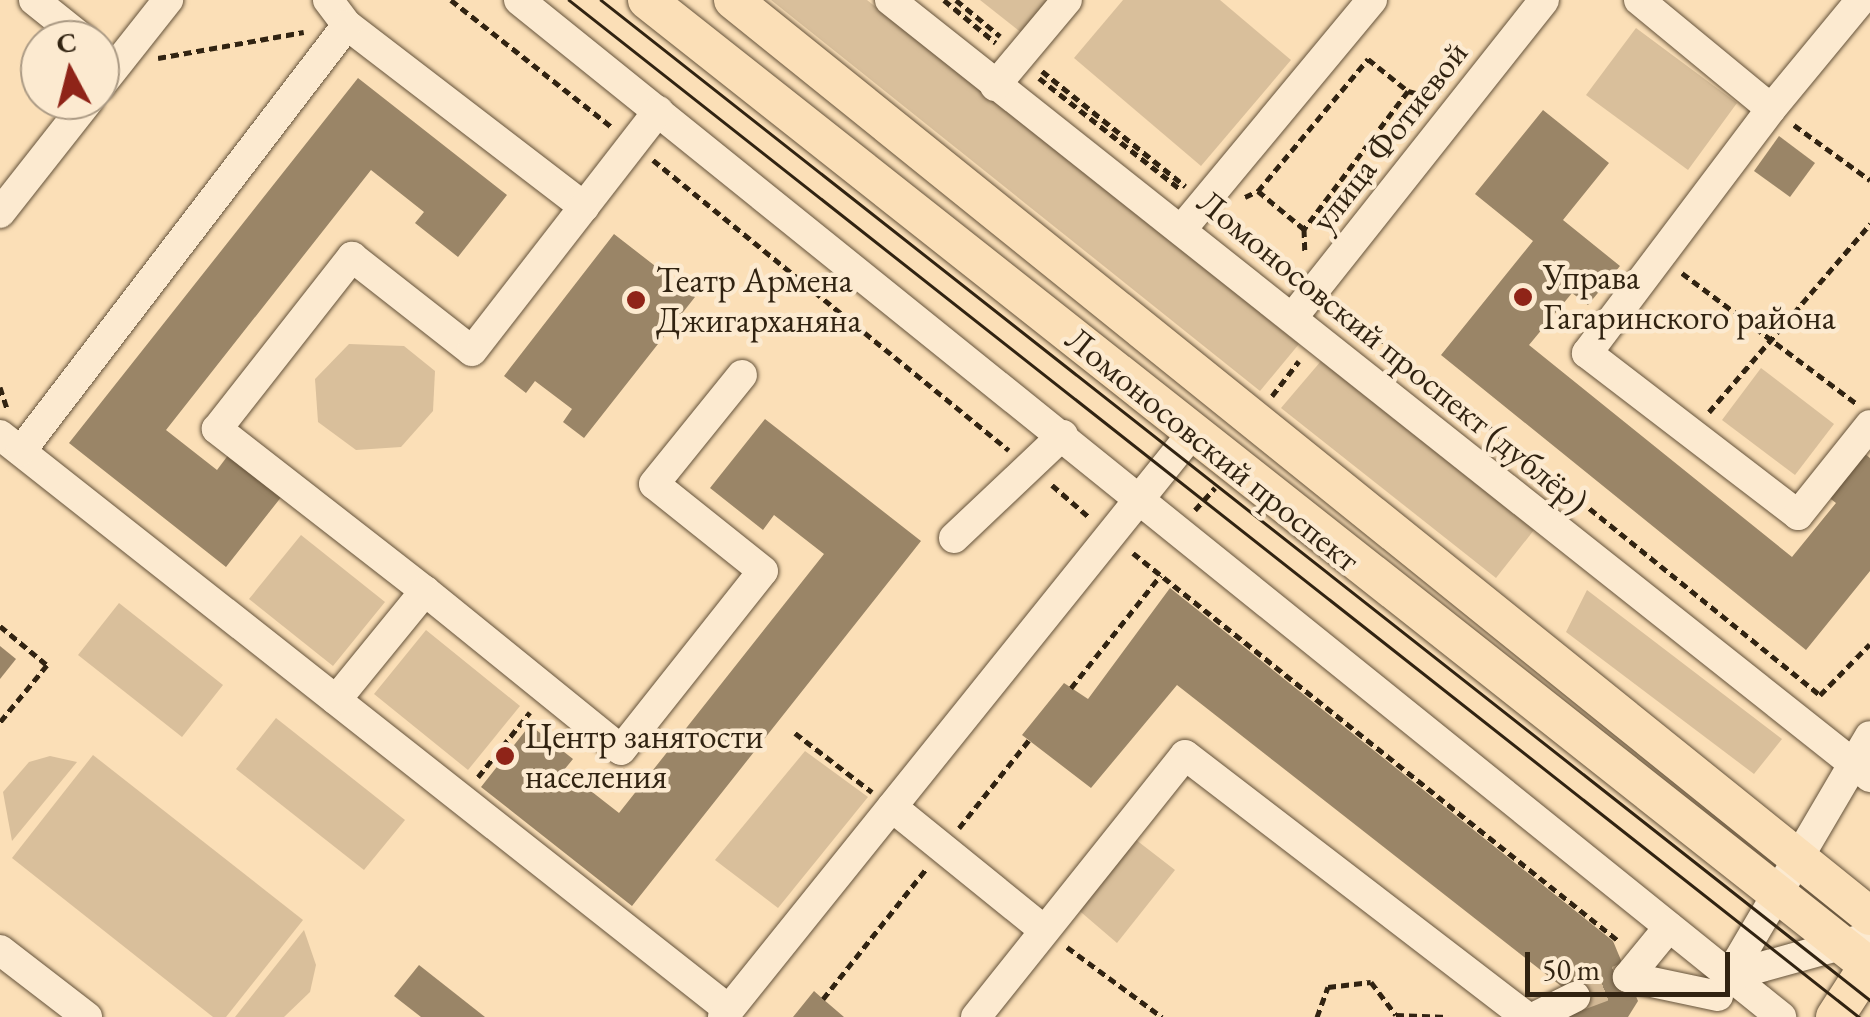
<!DOCTYPE html>
<meta charset="utf-8">
<style>
body{margin:0}
#map{position:relative;width:1870px;height:1017px;overflow:hidden;background:#fbdfb7;font-family:"EB Garamond",serif}
div>[style]{position:absolute}
[style*='--x']{left:calc(var(--x)*1px);top:calc(var(--y)*1px);width:calc(var(--w)*1px);rotate:calc(var(--a)*1deg)}
.green>*{inset:0;background:#d9bf9b}
.building>*{inset:0;background:#9a8567}
.minor-tunnel>*{height:30px;margin-top:-15px;transform-origin:0;background:repeating-linear-gradient(90deg,#d3b996 0 30px,transparent 0 45px)}
.path>*{height:5px;margin-top:-2.5px;transform-origin:0;background:repeating-linear-gradient(90deg,#312311 0 8px,transparent 0 13px)}
.roads{filter:drop-shadow(0 0 2px #64523a) drop-shadow(0 0 2px #64523a)}
.minor>*{height:30px;margin:-15px;padding:0 15px;transform-origin:15px;border-radius:15px;background:#fcead0}
.major>*{height:38px;margin:-19px;padding:0 19px;transform-origin:19px;border-radius:19px;background:#fbdfb7}
.tram>*{height:2.5px;margin:-1.25px;padding:0 1.25px;transform-origin:1.25px;border-radius:1.25px;background:#312311}
.dots>*{width:28px;height:28px;translate:-50% -50%;box-sizing:border-box;border:5px solid #fcead0;border-radius:50%}
span{translate:-50% -50%;white-space:nowrap;text-align:center;line-height:1.15;-webkit-text-stroke:9px #fcead0;paint-order:stroke}
.street-label{font-size:35px;color:#312311}
.poi-label{font-size:35px;color:#312311}
.left{translate:0 -50%;text-align:left}
.north{position:absolute;left:20px;top:20px;width:100px;height:100px;box-sizing:border-box;background:#fcead0;border:2px solid #ab9a84;border-radius:50%;rotate:353deg;font-size:28px;font-weight:700;line-height:40px;text-align:center;color:#312311}
.north::after{content:'';display:block;margin:auto;width:35px;height:45px;background:#8f2418;clip-path:polygon(50% 0,100% 100%,50% 72%,0 100%)}
.scale{position:absolute;left:1525px;top:952px;width:205px;height:45px;box-sizing:border-box;border:5px solid #312311;border-top:0;padding-left:12px;font-size:30px;line-height:35px;white-space:nowrap;color:#312311;-webkit-text-stroke:8px #fcead0;paint-order:stroke}
</style>
<div id="map">
<div class="green">
<div style="clip-path:polygon(771px 0,867px 0,1299px 344px,1260px 391px)"></div>
<div style="clip-path:polygon(980px 0,1051px 0,1023px 34px)"></div>
<div style="clip-path:polygon(1123px 0,1220px 0,1291px 60px,1201px 166px,1074px 58px)"></div>
<div style="clip-path:polygon(1636px 28px,1737px 103px,1688px 170px,1586px 95px)"></div>
<div style="clip-path:polygon(349px 344px,404px 346px,435px 371px,433px 411px,401px 447px,356px 450px,318px 422px,315px 379px)"></div>
<div style="clip-path:polygon(1321px 361px,1534px 530px,1496px 578px,1281px 408px)"></div>
<div style="clip-path:polygon(1761px 368px,1834px 424px,1795px 475px,1722px 420px)"></div>
<div style="clip-path:polygon(301px 535px,385px 602px,333px 666px,249px 599px)"></div>
<div style="clip-path:polygon(1587px 590px,1782px 739px,1754px 774px,1566px 632px)"></div>
<div style="clip-path:polygon(119px 603px,223px 685px,182px 737px,78px 655px)"></div>
<div style="clip-path:polygon(426px 630px,520px 706px,468px 770px,374px 694px)"></div>
<div style="clip-path:polygon(276px 718px,405px 820px,364px 870px,236px 769px)"></div>
<div style="clip-path:polygon(805px 751px,868px 797px,778px 908px,715px 860px)"></div>
<div style="clip-path:polygon(93px 755px,303px 920px,226px 1017px,213px 1017px,12px 858px)"></div>
<div style="clip-path:polygon(50px 756px,77px 762px,12px 841px,3px 792px,29px 762px)"></div>
<div style="clip-path:polygon(1131px 836px,1175px 870px,1117px 943px,1075px 907px)"></div>
<div style="clip-path:polygon(304px 930px,316px 965px,310px 992px,284px 1017px,235px 1017px)"></div>
</div>
<div class="building">
<div style="clip-path:polygon(358px 78px,507px 195px,458px 257px,415px 223px,424px 212px,371px 170px,166px 430px,217px 470px,229px 454px,282px 496px,226px 567px,69px 443px)"></div>
<div style="clip-path:polygon(1543px 110px,1609px 163px,1563px 220px,1620px 266px,1588px 305px,1572px 293px,1529px 345px,1792px 557px,1836px 503px,1823px 493px,1859px 449px,1870px 458px,1870px 571px,1806px 650px,1441px 355px,1533px 241px,1475px 194px)"></div>
<div style="clip-path:polygon(1779px 136px,1815px 163px,1790px 197px,1754px 171px)"></div>
<div style="clip-path:polygon(614px 234px,695px 297px,584px 438px,563px 422px,572px 409px,535px 381px,526px 393px,504px 376px)"></div>
<div style="clip-path:polygon(765px 419px,921px 541px,632px 906px,481px 787px,530px 725px,573px 759px,564px 770px,619px 813px,824px 554px,774px 515px,763px 530px,710px 488px)"></div>
<div style="clip-path:polygon(1170px 588px,1613px 941px,1638px 1001px,1628px 1017px,1562px 1017px,1575px 997px,1177px 685px,1091px 788px,1022px 735px,1064px 683px,1088px 699px)"></div>
<div style="clip-path:polygon(0 646px,16px 659px,0 679px)"></div>
<div style="clip-path:polygon(419px 965px,485px 1017px,421px 1017px,394px 996px)"></div>
<div style="clip-path:polygon(814px 991px,823px 999px,844px 1017px,793px 1017px)"></div>
</div>
<div class="minor-tunnel">
<div style="--x:1575;--y:997;--w:57;--a:-20.7"></div>
</div>
<div class="path">
<div style="--x:451;--y:0;--w:206;--a:38.3"></div>
<div style="--x:944;--y:0;--w:67;--a:39.6"></div>
<div style="--x:956;--y:0;--w:57;--a:39.3"></div>
<div style="--x:158;--y:58;--w:148;--a:-10.1"></div>
<div style="--x:1042;--y:71;--w:184;--a:38.8"></div>
<div style="--x:1039;--y:78;--w:179;--a:38.2"></div>
<div style="--x:1408;--y:91;--w:27;--a:15"></div>
<div style="--x:1794;--y:125;--w:94;--a:35.9"></div>
<div style="--x:653;--y:160;--w:459;--a:39.2"></div>
<div style="--x:1258;--y:191;--w:172;--a:-50.2"></div>
<div style="--x:1368;--y:59;--w:51;--a:38.7"></div>
<div style="--x:1408;--y:91;--w:173;--a:127"></div>
<div style="--x:1245;--y:197;--w:14;--a:-25"></div>
<div style="--x:1258;--y:191;--w:60;--a:39.6"></div>
<div style="--x:1304;--y:229;--w:25;--a:88"></div>
<div style="--x:1225;--y:218;--w:89;--a:36.7"></div>
<div style="--x:1224;--y:223;--w:84;--a:38.2"></div>
<div style="--x:1682;--y:273;--w:219;--a:36.8"></div>
<div style="--x:1337;--y:304;--w:621;--a:38.99"></div>
<div style="--x:1820;--y:695;--w:71;--a:-45.6"></div>
<div style="--x:0;--y:387;--w:22;--a:72"></div>
<div style="--x:1272;--y:396;--w:44;--a:-52.4"></div>
<div style="--x:1709;--y:412;--w:248;--a:-49.4"></div>
<div style="--x:1052;--y:485;--w:49;--a:40.9"></div>
<div style="--x:1195;--y:510;--w:30;--a:-48"></div>
<div style="--x:1133;--y:553;--w:623;--a:38.62"></div>
<div style="--x:0;--y:626;--w:61;--a:39.7"></div>
<div style="--x:47;--y:665;--w:74;--a:129.5"></div>
<div style="--x:1071;--y:688;--w:144;--a:-51.5"></div>
<div style="--x:795;--y:733;--w:97;--a:37.5"></div>
<div style="--x:478;--y:777;--w:83;--a:-51.3"></div>
<div style="--x:959;--y:828;--w:112;--a:-51.5"></div>
<div style="--x:1067;--y:947;--w:118;--a:36.4"></div>
<div style="--x:823;--y:999;--w:167;--a:-51.6"></div>
<div style="--x:1396;--y:1015;--w:52;--a:2.2"></div>
<div style="--x:1317;--y:1017;--w:32;--a:-70"></div>
<div style="--x:1328;--y:987;--w:43;--a:-6.6"></div>
<div style="--x:1371;--y:982;--w:41;--a:52.9"></div>
</div>
<div class="roads">
<div class="minor">
<div style="--x:34;--y:0;--w:64;--a:38.7"></div>
<div style="--x:328;--y:0;--w:31;--a:53"></div>
<div style="--x:347;--y:25;--w:299;--a:37.5"></div>
<div style="--x:519;--y:0;--w:1621;--a:38.86"></div>
<div style="--x:890;--y:0;--w:1251;--a:38.41"></div>
<div style="--x:1639;--y:0;--w:171;--a:39.5"></div>
<div style="--x:1771;--y:109;--w:141;--a:-50.5"></div>
<div style="--x:100;--y:86;--w:110;--a:-51.7"></div>
<div style="--x:995;--y:86;--w:112;--a:-50.1"></div>
<div style="--x:1771;--y:109;--w:306;--a:127"></div>
<div style="--x:1587;--y:353;--w:266;--a:37.5"></div>
<div style="--x:1798;--y:515;--w:115;--a:-51.3"></div>
<div style="--x:0;--y:213;--w:144;--a:-51.8"></div>
<div style="--x:1181;--y:230;--w:299;--a:-50.3"></div>
<div style="--x:1293;--y:317;--w:404;--a:-51.6"></div>
<div style="--x:0;--y:435;--w:928;--a:38.26"></div>
<div style="--x:21;--y:451;--w:536;--a:-52.57"></div>
<div style="--x:954;--y:538;--w:150;--a:-43.4"></div>
<div style="--x:425;--y:591;--w:264;--a:-142.1"></div>
<div style="--x:217;--y:429;--w:219;--a:-51.9"></div>
<div style="--x:352;--y:257;--w:152;--a:38.1"></div>
<div style="--x:472;--y:351;--w:304;--a:-52.2"></div>
<div style="--x:336;--y:700;--w:141;--a:-50.8"></div>
<div style="--x:425;--y:591;--w:252;--a:39"></div>
<div style="--x:621;--y:750;--w:228;--a:-51.6"></div>
<div style="--x:763;--y:571;--w:139;--a:-141.4"></div>
<div style="--x:654;--y:484;--w:140;--a:-51.1"></div>
<div style="--x:892;--y:807;--w:196;--a:39"></div>
<div style="--x:1669;--y:927;--w:65;--a:129.4"></div>
<div style="--x:1628;--y:977;--w:92;--a:11.9"></div>
<div style="--x:0;--y:950;--w:110;--a:37.6"></div>
<div style="--x:1729;--y:976;--w:278;--a:-59.6"></div>
<div style="--x:1729;--y:976;--w:146;--a:-15.5"></div>
<div style="--x:723;--y:1017;--w:752;--a:-51.21"></div>
<div style="--x:976;--y:1017;--w:335;--a:-51.4"></div>
<div style="--x:1185;--y:755;--w:430;--a:37.5"></div>
<div style="--x:1535;--y:1017;--w:45;--a:-26.6"></div>
</div>
<div class="major">
<div style="--x:647;--y:0;--w:1559;--a:38.33"></div>
<div style="--x:733;--y:0;--w:1460;--a:38.86"></div>
<div style="--x:1835;--y:1017;--w:64;--a:-57.1"></div>
</div>
</div>
<div class="tram">
<div style="--x:569;--y:0;--w:1643;--a:38.25"></div>
<div style="--x:601;--y:0;--w:1616;--a:38.24"></div>
</div>
<div class="dots">
<div style="left:1523px;top:297px;background:#8f2418"></div>
<div style="left:636px;top:300px;background:#8f2418"></div>
<div style="left:505px;top:756px;background:#8f2418"></div>
</div>
<div class="street-label">
<span style="left:1389px;top:136px;rotate:-52deg">улица Фотиевой</span>
<span style="left:1393px;top:351px;rotate:39deg">Ломоносовский проспект (дублёр)</span>
<span style="left:1213px;top:449px;rotate:39deg">Ломоносовский проспект</span>
</div>
<div class="poi-label">
<span class="left" style="left:1543px;top:297px">Управа<br>Гагаринского района</span>
<span class="left" style="left:656px;top:300px">Театр Армена<br>Джигарханяна</span>
<span class="left" style="left:525px;top:756px">Центр занятости<br>населения</span>
</div>
<div class="north">С</div>
<div class="scale">50 m</div>
</div>
